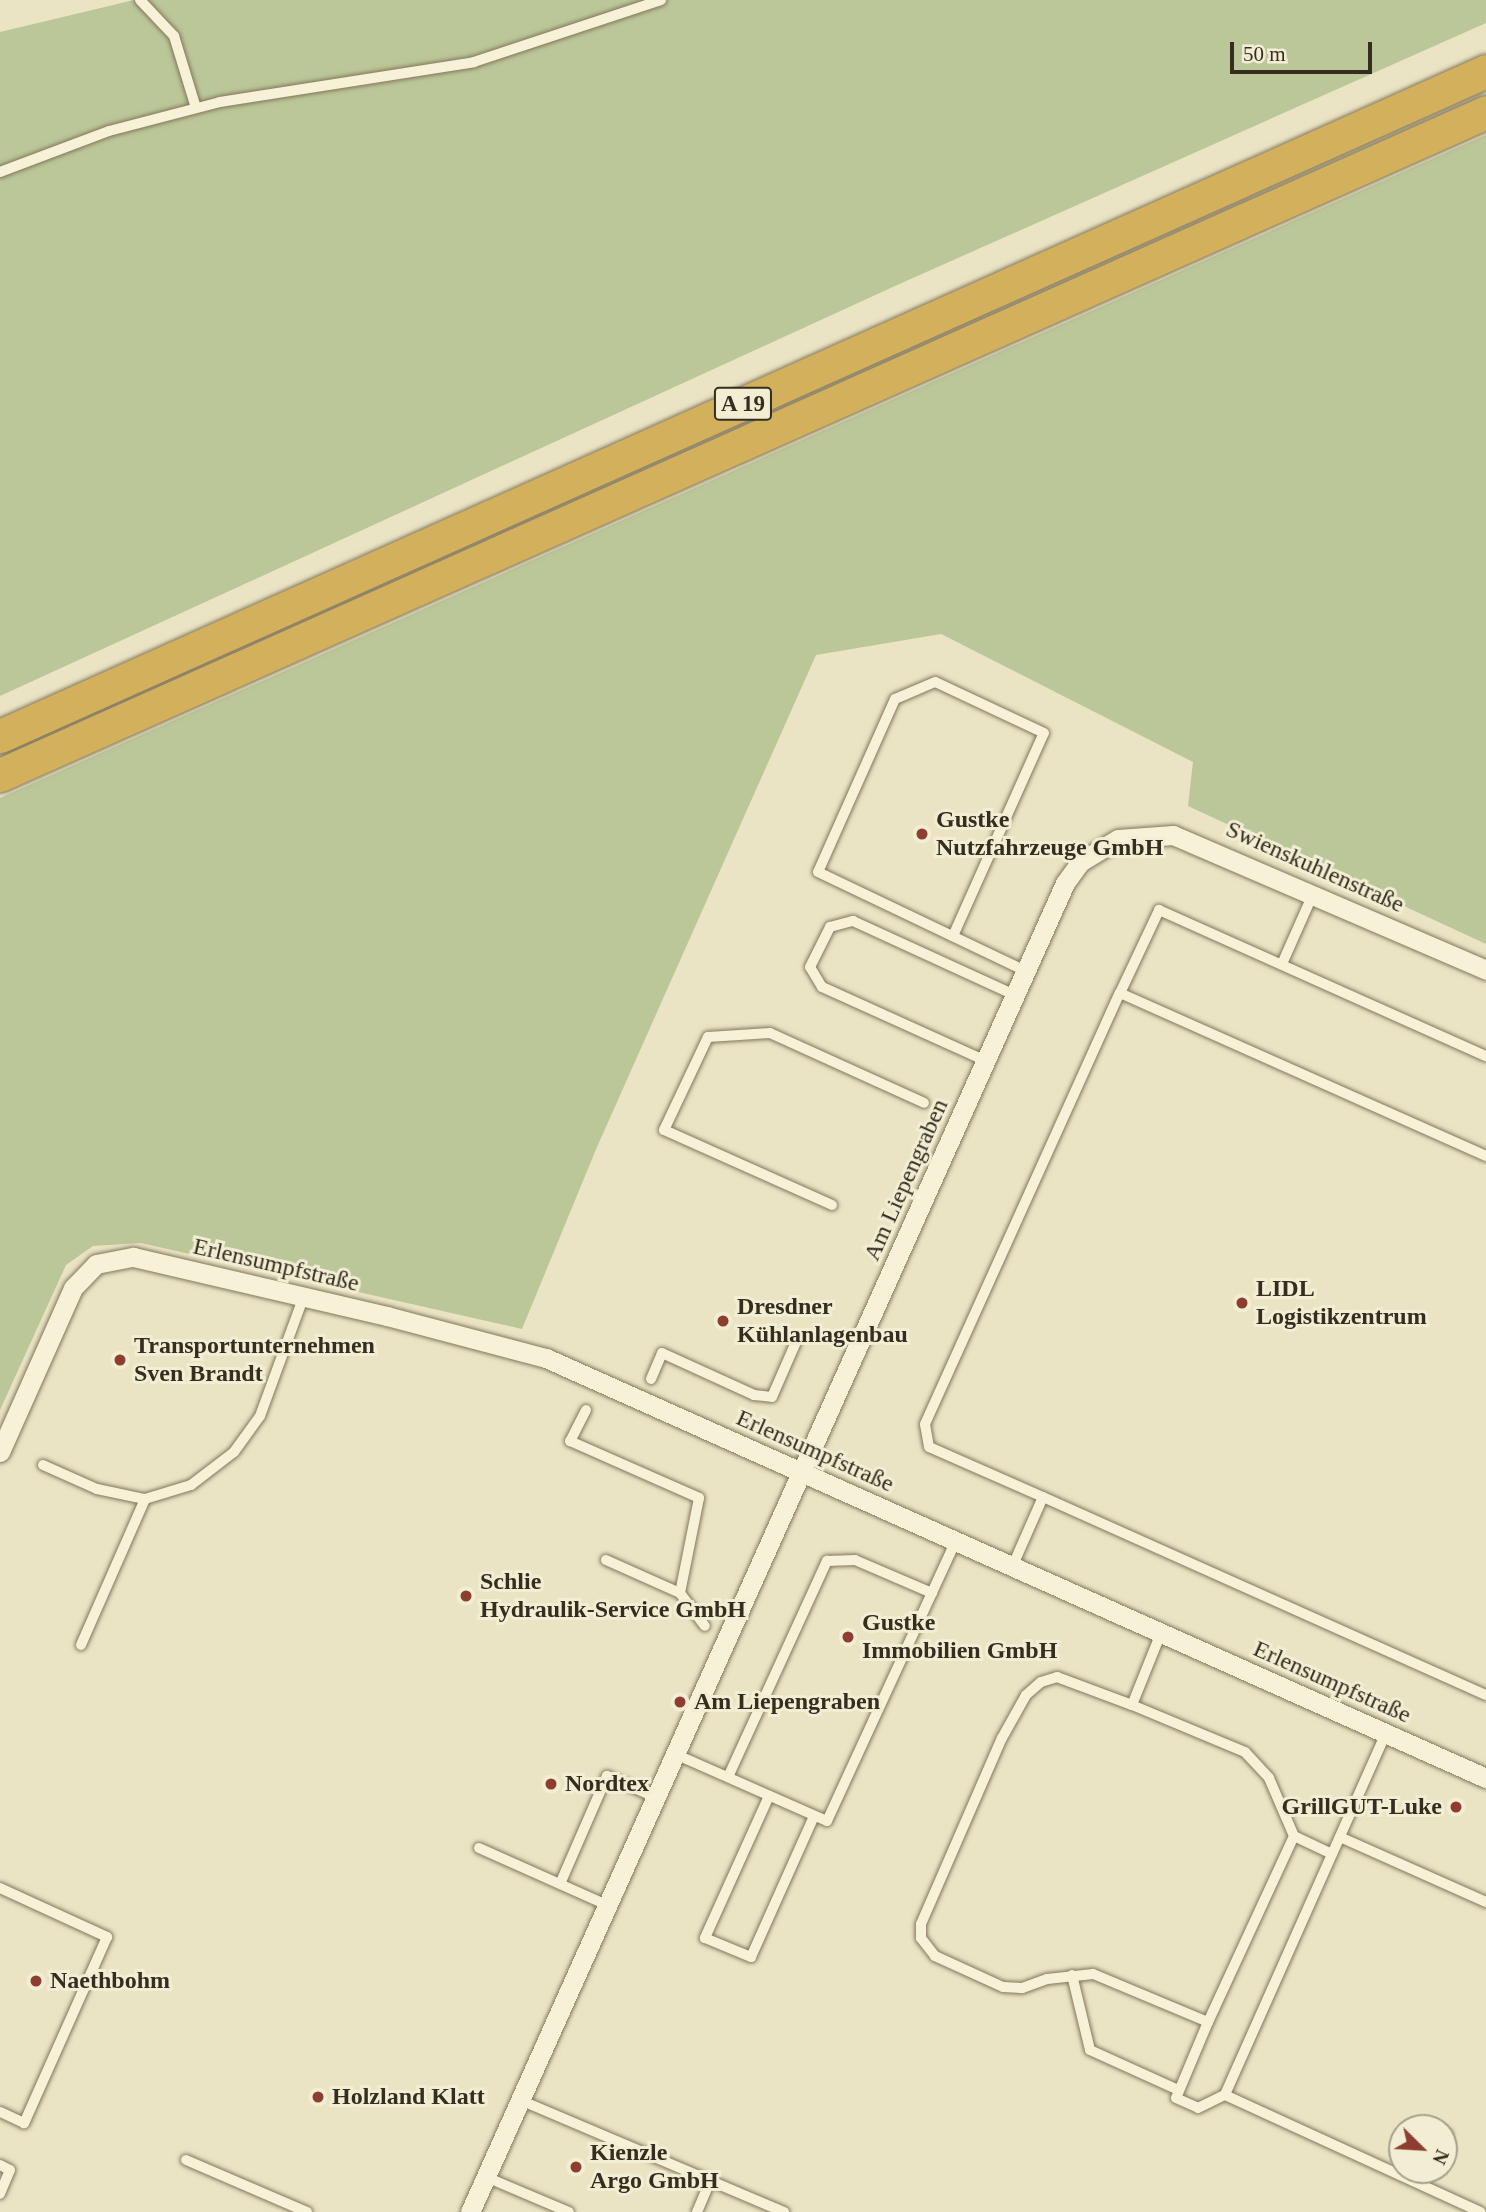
<!DOCTYPE html>
<meta charset="utf-8">
<style>
body{margin:0}
#map{position:relative;width:1486px;height:2212px;overflow:hidden;background:#eae4c4;font-family:Georgia,serif}
div>[style]{position:absolute}
[style*='--x']{left:calc(var(--x)*1px);top:calc(var(--y)*1px);width:calc(var(--w)*1px);rotate:calc(var(--a)*1deg)}
.green>*{inset:0;background:#bbc799}
.roads{filter:drop-shadow(0 0 2px #83775c) drop-shadow(0 0 2px #83775c)}
.service>*{height:10px;margin:-5px;padding:0 5px;transform-origin:5px;border-radius:5px;background:#f6f1d7}
.minor>*{height:19px;margin:-9.5px;padding:0 9.5px;transform-origin:9.5px;border-radius:9.5px;background:#f6f1d7}
.motorway>*{height:33px;margin:-16.5px;padding:0 16.5px;transform-origin:16.5px;border-radius:16.5px;background:#d3b05c}
.dots>*{width:19px;height:19px;translate:-50% -50%;box-sizing:border-box;border:4px solid #f2eed3;border-radius:50%}
span{translate:-50% -50%;white-space:nowrap;text-align:center;line-height:1.15;-webkit-text-stroke:6px #f2eed3;paint-order:stroke}
.shield-label span{padding:2px 5px;background:#f2eed3;border:2px solid;border-radius:5px;-webkit-text-stroke-width:0}
.shield-label{font-size:23px;color:#352d1f;font-weight:700}
.poi-label{font-size:24px;color:#352d1f;font-weight:700}
.left{translate:0 -50%;text-align:left}
.right{translate:-100% -50%;text-align:right}
.street-label{font-size:24px;color:#352d1f}
.north{position:absolute;left:1388px;top:2114px;width:70px;height:70px;box-sizing:border-box;background:#f2eed3;border:2px solid #a6a18b;border-radius:50%;rotate:114deg;font-size:19px;font-weight:700;line-height:28px;text-align:center;color:#352d1f}
.north::after{content:'';display:block;margin:auto;width:24px;height:32px;background:#8d3e31;clip-path:polygon(50% 0,100% 100%,50% 72%,0 100%)}
.scale{position:absolute;left:1230px;top:42px;width:142px;height:32px;box-sizing:border-box;border:4px solid #352d1f;border-top:0;padding-left:9px;font-size:21px;line-height:24px;white-space:nowrap;color:#352d1f;-webkit-text-stroke:5px #f2eed3;paint-order:stroke}
</style>
<div id="map">
<div class="green">
<div style="clip-path:polygon(134px 0,1486px 0,1486px 23px,895px 286px,0 696px,0 32px)"></div>
<div style="clip-path:polygon(1486px 135px,1486px 944px,1188px 806px,1193px 762px,941px 634px,816px 655px,597px 1147px,522px 1329px,141px 1243px,93px 1246px,66px 1265px,0 1410px,0 798px)"></div>
</div>
<div class="roads">
<div class="service">
<div style="--x:140;--y:0;--w:50;--a:46.6"></div>
<div style="--x:174;--y:36;--w:75;--a:73"></div>
<div style="--x:0;--y:172;--w:116;--a:-20.6"></div>
<div style="--x:109;--y:131;--w:115;--a:-14.6"></div>
<div style="--x:220;--y:102;--w:257;--a:-8.9"></div>
<div style="--x:474;--y:62;--w:197;--a:-18.3"></div>
<div style="--x:953;--y:936;--w:222;--a:-65.9"></div>
<div style="--x:1044;--y:733;--w:120;--a:-154.9"></div>
<div style="--x:935;--y:682;--w:43;--a:157"></div>
<div style="--x:895;--y:699;--w:189;--a:114"></div>
<div style="--x:818;--y:872;--w:230;--a:25.5"></div>
<div style="--x:1282;--y:964;--w:77;--a:-66.1"></div>
<div style="--x:1120;--y:993;--w:92;--a:-64.8"></div>
<div style="--x:1159;--y:910;--w:358;--a:24.1"></div>
<div style="--x:986;--y:1061;--w:180;--a:-155.7"></div>
<div style="--x:822;--y:987;--w:23;--a:-121"></div>
<div style="--x:810;--y:967;--w:45;--a:-63.4"></div>
<div style="--x:830;--y:927;--w:24;--a:-15"></div>
<div style="--x:853;--y:921;--w:178;--a:24.6"></div>
<div style="--x:832;--y:1205;--w:184;--a:-155.9"></div>
<div style="--x:664;--y:1130;--w:103;--a:-64.7"></div>
<div style="--x:708;--y:1037;--w:62;--a:-3.7"></div>
<div style="--x:770;--y:1033;--w:169;--a:24.4"></div>
<div style="--x:651;--y:1379;--w:28;--a:-67"></div>
<div style="--x:662;--y:1353;--w:101;--a:24.5"></div>
<div style="--x:754;--y:1395;--w:18;--a:6"></div>
<div style="--x:772;--y:1397;--w:60;--a:-66.4"></div>
<div style="--x:586;--y:1410;--w:35;--a:117"></div>
<div style="--x:570;--y:1441;--w:141;--a:23.8"></div>
<div style="--x:699;--y:1498;--w:97;--a:101.3"></div>
<div style="--x:43;--y:1465;--w:59;--a:24"></div>
<div style="--x:97;--y:1489;--w:49;--a:11.8"></div>
<div style="--x:145;--y:1499;--w:48;--a:-16.9"></div>
<div style="--x:191;--y:1485;--w:54;--a:-37.5"></div>
<div style="--x:234;--y:1452;--w:44;--a:-54.2"></div>
<div style="--x:260;--y:1416;--w:128;--a:-69.9"></div>
<div style="--x:1043;--y:1497;--w:124;--a:-156.3"></div>
<div style="--x:929;--y:1447;--w:23;--a:-100"></div>
<div style="--x:925;--y:1424;--w:473;--a:-65.7"></div>
<div style="--x:1120;--y:993;--w:401;--a:24"></div>
<div style="--x:606;--y:1560;--w:81;--a:24"></div>
<div style="--x:680;--y:1593;--w:41;--a:52.9"></div>
<div style="--x:1013;--y:1565;--w:74;--a:-66.2"></div>
<div style="--x:1043;--y:1497;--w:485;--a:24.1"></div>
<div style="--x:81;--y:1645;--w:159;--a:-66.3"></div>
<div style="--x:1132;--y:1705;--w:122;--a:22.6"></div>
<div style="--x:1245;--y:1752;--w:35;--a:47"></div>
<div style="--x:1269;--y:1778;--w:63;--a:66.7"></div>
<div style="--x:1294;--y:1836;--w:205;--a:114.8"></div>
<div style="--x:1208;--y:2022;--w:125;--a:-157.3"></div>
<div style="--x:1093;--y:1974;--w:46;--a:173.8"></div>
<div style="--x:1047;--y:1979;--w:27;--a:160"></div>
<div style="--x:1022;--y:1988;--w:19;--a:-177"></div>
<div style="--x:1003;--y:1987;--w:75;--a:-155.5"></div>
<div style="--x:935;--y:1956;--w:23;--a:-128"></div>
<div style="--x:921;--y:1938;--w:14;--a:-90"></div>
<div style="--x:921;--y:1924;--w:203;--a:-66.5"></div>
<div style="--x:1002;--y:1738;--w:49;--a:-60.8"></div>
<div style="--x:1026;--y:1695;--w:20;--a:-41"></div>
<div style="--x:1041;--y:1682;--w:17;--a:-17"></div>
<div style="--x:1057;--y:1677;--w:80;--a:20.5"></div>
<div style="--x:1132;--y:1705;--w:78;--a:-68.1"></div>
<div style="--x:1386;--y:1733;--w:396;--a:114"></div>
<div style="--x:1225;--y:2095;--w:281;--a:24.6"></div>
<div style="--x:675;--y:1754;--w:166;--a:23.8"></div>
<div style="--x:827;--y:1821;--w:308;--a:-65.3"></div>
<div style="--x:728;--y:1777;--w:238;--a:-65.4"></div>
<div style="--x:827;--y:1561;--w:28;--a:-2"></div>
<div style="--x:855;--y:1560;--w:84;--a:23.2"></div>
<div style="--x:769;--y:1796;--w:156;--a:114.3"></div>
<div style="--x:705;--y:1938;--w:50;--a:22.4"></div>
<div style="--x:751;--y:1957;--w:154;--a:-65.9"></div>
<div style="--x:1294;--y:1836;--w:42;--a:25.3"></div>
<div style="--x:1340;--y:1837;--w:160;--a:24"></div>
<div style="--x:479;--y:1848;--w:140;--a:24"></div>
<div style="--x:560;--y:1884;--w:118;--a:-66.5"></div>
<div style="--x:607;--y:1776;--w:52;--a:23.6"></div>
<div style="--x:0;--y:1888;--w:118;--a:24.6"></div>
<div style="--x:107;--y:1937;--w:204;--a:114"></div>
<div style="--x:24;--y:2123;--w:26;--a:-155"></div>
<div style="--x:1072;--y:1975;--w:77;--a:76.5"></div>
<div style="--x:1090;--y:2050;--w:97;--a:24.4"></div>
<div style="--x:1208;--y:2022;--w:82;--a:112.8"></div>
<div style="--x:1176;--y:2098;--w:24;--a:24"></div>
<div style="--x:1198;--y:2108;--w:30;--a:-26"></div>
<div style="--x:520;--y:2100;--w:287;--a:23"></div>
<div style="--x:1444;--y:2141;--w:7;--a:-63"></div>
<div style="--x:186;--y:2160;--w:132;--a:23.3"></div>
<div style="--x:0;--y:2165;--w:11;--a:27"></div>
<div style="--x:10;--y:2170;--w:26;--a:113"></div>
<div style="--x:486;--y:2177;--w:90;--a:22.9"></div>
<div style="--x:1423;--y:2185;--w:17;--a:-65"></div>
<div style="--x:697;--y:2212;--w:34;--a:-67"></div>
</div>
<div class="minor">
<div style="--x:0;--y:1452;--w:180;--a:-66"></div>
<div style="--x:73;--y:1288;--w:33;--a:-46"></div>
<div style="--x:96;--y:1264;--w:38;--a:-11"></div>
<div style="--x:133;--y:1257;--w:261;--a:13.1"></div>
<div style="--x:387;--y:1316;--w:164;--a:14.8"></div>
<div style="--x:546;--y:1358;--w:1030;--a:24.08"></div>
<div style="--x:470;--y:2212;--w:1456;--a:-65.88"></div>
<div style="--x:1065;--y:883;--w:26;--a:-54"></div>
<div style="--x:1080;--y:862;--w:44;--a:-31.2"></div>
<div style="--x:1118;--y:839;--w:55;--a:-4.2"></div>
<div style="--x:1173;--y:835;--w:341;--a:23.3"></div>
</div>
<div class="motorway">
<div style="--x:0;--y:736;--w:1628;--a:-24.11"></div>
<div style="--x:0;--y:775;--w:1627;--a:-24.04"></div>
</div>
</div>
<div class="dots">
<div style="left:922px;top:834px;background:#8d3e31"></div>
<div style="left:1242px;top:1303px;background:#8d3e31"></div>
<div style="left:723px;top:1321px;background:#8d3e31"></div>
<div style="left:120px;top:1360px;background:#8d3e31"></div>
<div style="left:466px;top:1596px;background:#8d3e31"></div>
<div style="left:848px;top:1637px;background:#8d3e31"></div>
<div style="left:680px;top:1702px;background:#8d3e31"></div>
<div style="left:551px;top:1784px;background:#8d3e31"></div>
<div style="left:1456px;top:1807px;background:#8d3e31"></div>
<div style="left:36px;top:1981px;background:#8d3e31"></div>
<div style="left:318px;top:2097px;background:#8d3e31"></div>
<div style="left:576px;top:2167px;background:#8d3e31"></div>
</div>
<div class="shield-label">
<span style="left:743px;top:404px">A 19</span>
</div>
<div class="poi-label">
<span class="left" style="left:936px;top:834px">Gustke<br>Nutzfahrzeuge GmbH</span>
<span class="left" style="left:1256px;top:1303px">LIDL<br>Logistikzentrum</span>
<span class="left" style="left:737px;top:1321px">Dresdner<br>Kühlanlagenbau</span>
<span class="left" style="left:134px;top:1360px">Transportunternehmen<br>Sven Brandt</span>
<span class="left" style="left:480px;top:1596px">Schlie<br>Hydraulik-Service GmbH</span>
<span class="left" style="left:862px;top:1637px">Gustke<br>Immobilien GmbH</span>
<span class="left" style="left:694px;top:1702px">Am Liepengraben</span>
<span class="left" style="left:565px;top:1784px">Nordtex</span>
<span class="right" style="left:1442px;top:1807px">GrillGUT-Luke</span>
<span class="left" style="left:50px;top:1981px">Naethbohm</span>
<span class="left" style="left:332px;top:2097px">Holzland Klatt</span>
<span class="left" style="left:590px;top:2167px">Kienzle<br>Argo GmbH</span>
</div>
<div class="street-label">
<span style="left:1315px;top:867px;rotate:24deg">Swienskuhlenstraße</span>
<span style="left:906px;top:1180px;rotate:-66deg">Am Liepengraben</span>
<span style="left:276px;top:1265px;rotate:13deg">Erlensumpfstraße</span>
<span style="left:815px;top:1451px;rotate:24deg">Erlensumpfstraße</span>
<span style="left:1332px;top:1682px;rotate:24deg">Erlensumpfstraße</span>
</div>
<div class="north">N</div>
<div class="scale">50 m</div>
</div>
